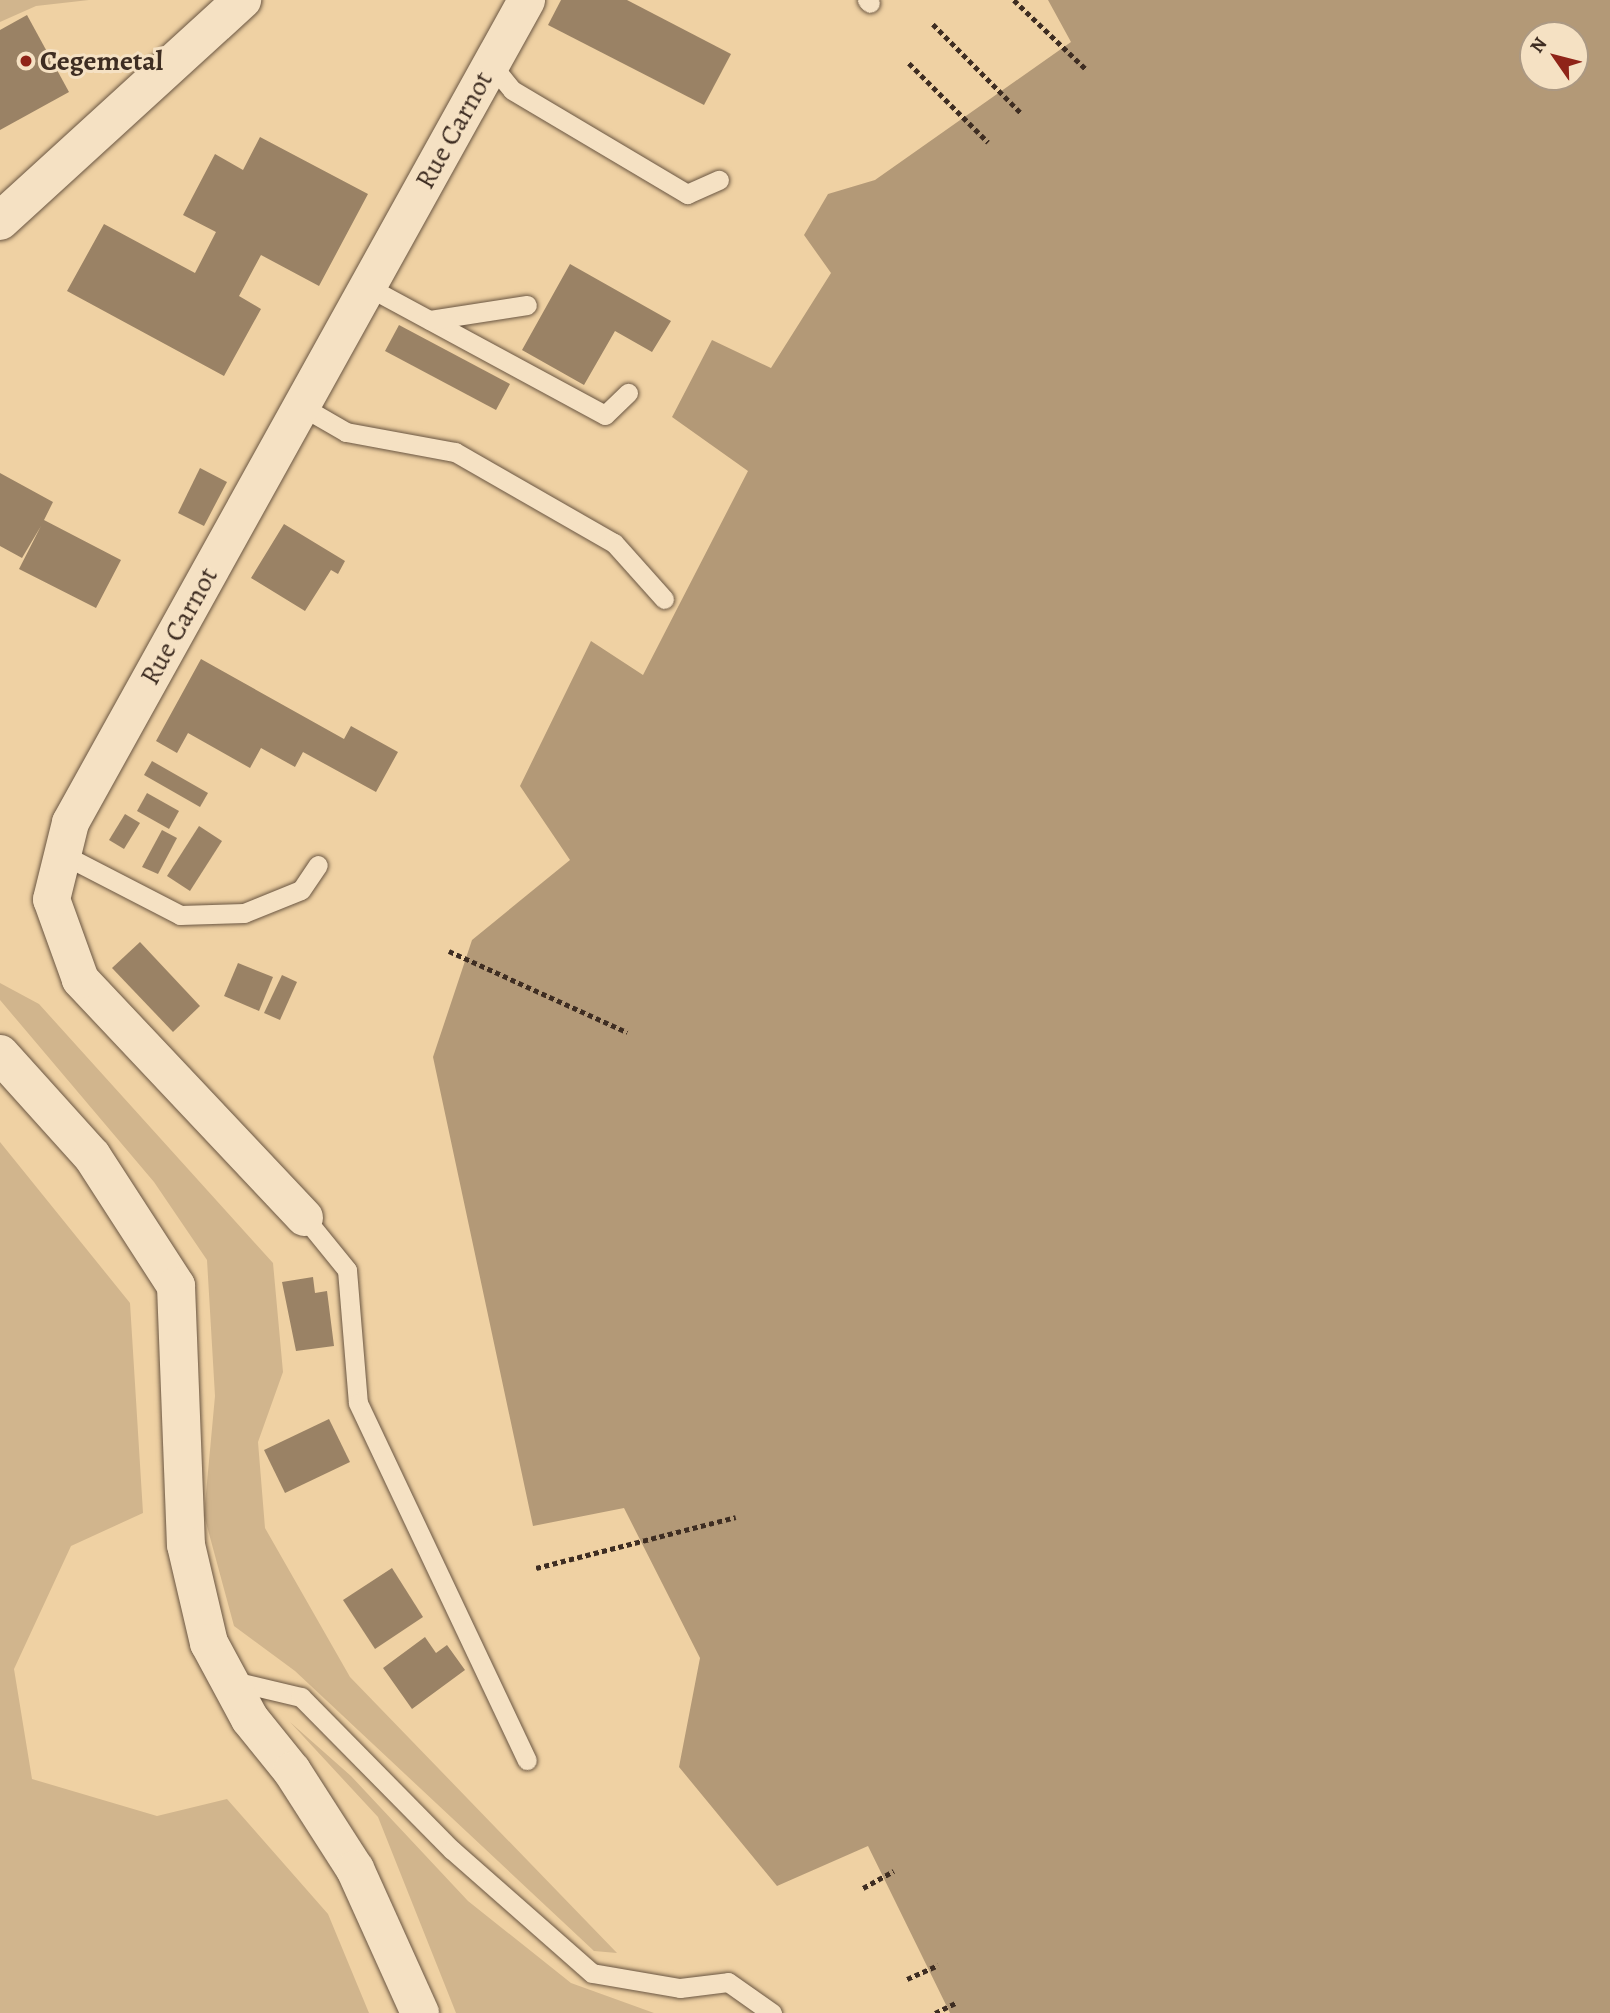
<!DOCTYPE html>
<style>
body{margin:0}
#map{position:relative;width:1610px;height:2013px;overflow:hidden;background:#efd1a3;font-family:Alegreya,serif}
div>[style]{position:absolute}
[style*='--x']{left:calc(var(--x)*1px);top:calc(var(--y)*1px);width:calc(var(--w)*1px);rotate:calc(var(--a)*1deg)}
.green>*{inset:0;background:#d1b58d}
.water>*{inset:0;background:#b39977}
.building>*{inset:0;background:#9a8265}
.path>*{height:4.5px;margin-top:-2.25px;transform-origin:0;background:repeating-linear-gradient(90deg,#3e2d22 0 5px,transparent 0 8.5px)}
.roads{filter:drop-shadow(0 0 2px #6a5642) drop-shadow(0 0 2px #6a5642)}
.lane>*{height:19px;margin:-9.5px;padding:0 9.5px;transform-origin:9.5px;border-radius:9.5px;background:#f5e1c3}
.street>*{height:37px;margin:-18.5px;padding:0 18.5px;transform-origin:18.5px;border-radius:18.5px;background:#f5e1c3}
.secondary>*{height:38px;margin:-19px;padding:0 19px;transform-origin:19px;border-radius:19px;background:#f5e1c3}
.dots>*{width:19px;height:19px;translate:-50% -50%;box-sizing:border-box;border:4px solid #f5e1c3;border-radius:50%}
span{translate:-50% -50%;white-space:nowrap;text-align:center;line-height:1.15;-webkit-text-stroke:6px #f5e1c3;paint-order:stroke}
.poi-label{font-size:28px;color:#3e2d22;font-weight:700}
.left{translate:0 -50%;text-align:left}
.street-label{font-size:28px;color:#3e2d22}
.north{position:absolute;left:1519px;top:21px;width:70px;height:70px;box-sizing:border-box;background:#f5e1c3;border:2px solid #ac9983;border-radius:50%;rotate:305deg;font-size:19px;font-weight:700;line-height:28px;text-align:center;color:#3e2d22}
.north::after{content:'';display:block;margin:auto;width:24px;height:32px;background:#8f2418;clip-path:polygon(50% 0,100% 100%,50% 72%,0 100%)}
</style>
<div id="map">
<div class="green">
<div style="clip-path:polygon(0 0,89px 0,36px 6px,0 22px)"></div>
<div style="clip-path:polygon(0 983px,39px 1004px,273px 1263px,283px 1372px,258px 1442px,265px 1528px,350px 1677px,617px 1953px,594px 1951px,295px 1671px,234px 1626px,204px 1515px,215px 1396px,207px 1260px,154px 1182px,0 1000px)"></div>
<div style="clip-path:polygon(0 1142px,130px 1303px,143px 1513px,71px 1546px,14px 1669px,32px 1779px,157px 1816px,227px 1799px,328px 1914px,369px 2013px,0 2013px)"></div>
<div style="clip-path:polygon(290px 1722px,351px 1776px,468px 1901px,571px 1983px,654px 2013px,456px 2013px,378px 1817px)"></div>
</div>
<div class="water">
<div style="clip-path:polygon(evenodd,1048px 0,1610px 0,1610px 2013px,950px 2013px,868px 1846px,777px 1886px,679px 1767px,700px 1658px,624px 1508px,533px 1526px,433px 1057px,472px 940px,570px 860px,520px 786px,591px 641px,643px 675px,748px 471px,672px 417px,712px 340px,771px 368px,831px 273px,804px 235px,828px 194px,875px 180px,1071px 42px,1048px 0,1533px 35px,1575px 35px,1575px 77px,1533px 77px,1533px 35px)"></div>
</div>
<div class="building">
<div style="clip-path:polygon(561px 0,627px 0,731px 54px,704px 105px,548px 25px)"></div>
<div style="clip-path:polygon(27px 15px,69px 92px,0 130px,0 30px)"></div>
<div style="clip-path:polygon(260px 137px,368px 194px,319px 286px,261px 255px,239px 296px,261px 309px,224px 376px,67px 291px,104px 224px,195px 273px,216px 232px,183px 215px,215px 154px,243px 170px)"></div>
<div style="clip-path:polygon(570px 264px,671px 321px,652px 352px,615px 331px,584px 385px,522px 350px)"></div>
<div style="clip-path:polygon(399px 325px,510px 384px,496px 410px,385px 351px)"></div>
<div style="clip-path:polygon(200px 468px,227px 482px,204px 526px,178px 513px)"></div>
<div style="clip-path:polygon(0 473px,53px 502px,44px 520px,121px 560px,96px 608px,19px 569px,41px 526px,22px 558px,0 546px)"></div>
<div style="clip-path:polygon(284px 524px,345px 561px,338px 574px,331px 570px,305px 611px,251px 578px)"></div>
<div style="clip-path:polygon(201px 659px,344px 739px,351px 726px,398px 752px,376px 792px,303px 752px,295px 767px,261px 748px,250px 768px,188px 733px,177px 753px,156px 741px)"></div>
<div style="clip-path:polygon(152px 761px,208px 793px,200px 807px,144px 775px)"></div>
<div style="clip-path:polygon(147px 793px,179px 811px,169px 829px,137px 811px)"></div>
<div style="clip-path:polygon(125px 814px,140px 823px,124px 849px,109px 840px)"></div>
<div style="clip-path:polygon(199px 826px,222px 841px,190px 891px,167px 876px)"></div>
<div style="clip-path:polygon(162px 830px,177px 838px,158px 874px,142px 867px)"></div>
<div style="clip-path:polygon(140px 942px,200px 1006px,173px 1032px,112px 968px)"></div>
<div style="clip-path:polygon(238px 963px,273px 977px,259px 1011px,224px 996px)"></div>
<div style="clip-path:polygon(282px 975px,297px 982px,280px 1020px,264px 1013px)"></div>
<div style="clip-path:polygon(313px 1277px,315px 1293px,327px 1291px,334px 1346px,296px 1351px,282px 1282px)"></div>
<div style="clip-path:polygon(329px 1419px,350px 1462px,285px 1493px,264px 1450px)"></div>
<div style="clip-path:polygon(392px 1568px,423px 1617px,375px 1649px,343px 1600px)"></div>
<div style="clip-path:polygon(425px 1637px,436px 1653px,447px 1645px,465px 1670px,412px 1709px,383px 1668px)"></div>
</div>
<div class="path">
<div style="--x:1014;--y:0;--w:101;--a:43.8"></div>
<div style="--x:933;--y:24;--w:125;--a:45.3"></div>
<div style="--x:909;--y:63;--w:112;--a:45"></div>
<div style="--x:449;--y:951;--w:196;--a:24.5"></div>
<div style="--x:536;--y:1568;--w:206;--a:-14.3"></div>
<div style="--x:863;--y:1888;--w:35;--a:-29"></div>
<div style="--x:907;--y:1979;--w:34;--a:-24"></div>
<div style="--x:935;--y:2013;--w:25;--a:-26"></div>
</div>
<div class="roads">
<div class="lane">
<div style="--x:867;--y:0;--w:4;--a:45"></div>
<div style="--x:491;--y:64;--w:33;--a:51"></div>
<div style="--x:512;--y:90;--w:204;--a:30.7"></div>
<div style="--x:687;--y:194;--w:35;--a:-24"></div>
<div style="--x:383;--y:295;--w:252;--a:28.4"></div>
<div style="--x:605;--y:415;--w:32;--a:-44"></div>
<div style="--x:430;--y:320;--w:98;--a:-8.8"></div>
<div style="--x:301;--y:406;--w:52;--a:30"></div>
<div style="--x:346;--y:432;--w:111;--a:10.4"></div>
<div style="--x:455;--y:452;--w:183;--a:29.8"></div>
<div style="--x:614;--y:543;--w:75;--a:48.2"></div>
<div style="--x:62;--y:854;--w:133;--a:27.3"></div>
<div style="--x:180;--y:915;--w:64;--a:-1.8"></div>
<div style="--x:244;--y:913;--w:61;--a:-22"></div>
<div style="--x:301;--y:890;--w:30;--a:-56"></div>
<div style="--x:304;--y:1217;--w:68;--a:50.9"></div>
<div style="--x:347;--y:1270;--w:133;--a:85.3"></div>
<div style="--x:358;--y:1403;--w:395;--a:64.7"></div>
<div style="--x:229;--y:1680;--w:74;--a:13.3"></div>
<div style="--x:301;--y:1697;--w:215;--a:45.4"></div>
<div style="--x:452;--y:1850;--w:186;--a:41.3"></div>
<div style="--x:592;--y:1973;--w:89;--a:9.7"></div>
<div style="--x:680;--y:1988;--w:48;--a:-7.1"></div>
<div style="--x:728;--y:1982;--w:54;--a:35.2"></div>
</div>
<div class="street">
<div style="--x:304;--y:1217;--w:327;--a:-133.3"></div>
<div style="--x:80;--y:979;--w:85;--a:-109.9"></div>
<div style="--x:51;--y:899;--w:79;--a:-76.1"></div>
<div style="--x:70;--y:822;--w:940;--a:-60.98"></div>
</div>
<div class="secondary">
<div style="--x:0;--y:221;--w:328;--a:-42.4"></div>
<div style="--x:0;--y:1054;--w:137;--a:48"></div>
<div style="--x:92;--y:1156;--w:155;--a:57.1"></div>
<div style="--x:176;--y:1286;--w:259;--a:87.8"></div>
<div style="--x:186;--y:1545;--w:101;--a:76.8"></div>
<div style="--x:209;--y:1643;--w:86;--a:61.7"></div>
<div style="--x:250;--y:1719;--w:67;--a:51.1"></div>
<div style="--x:292;--y:1771;--w:117;--a:57.3"></div>
<div style="--x:355;--y:1869;--w:158;--a:65.7"></div>
</div>
</div>
<div class="dots">
<div style="left:26px;top:61px;background:#8f2418"></div>
</div>
<div class="poi-label">
<span class="left" style="left:40px;top:61px">Cegemetal</span>
</div>
<div class="street-label">
<span style="left:454px;top:130px;rotate:-61deg">Rue Carnot</span>
<span style="left:179px;top:626px;rotate:-61deg">Rue Carnot</span>
</div>
<div class="north">N</div>
</div>
